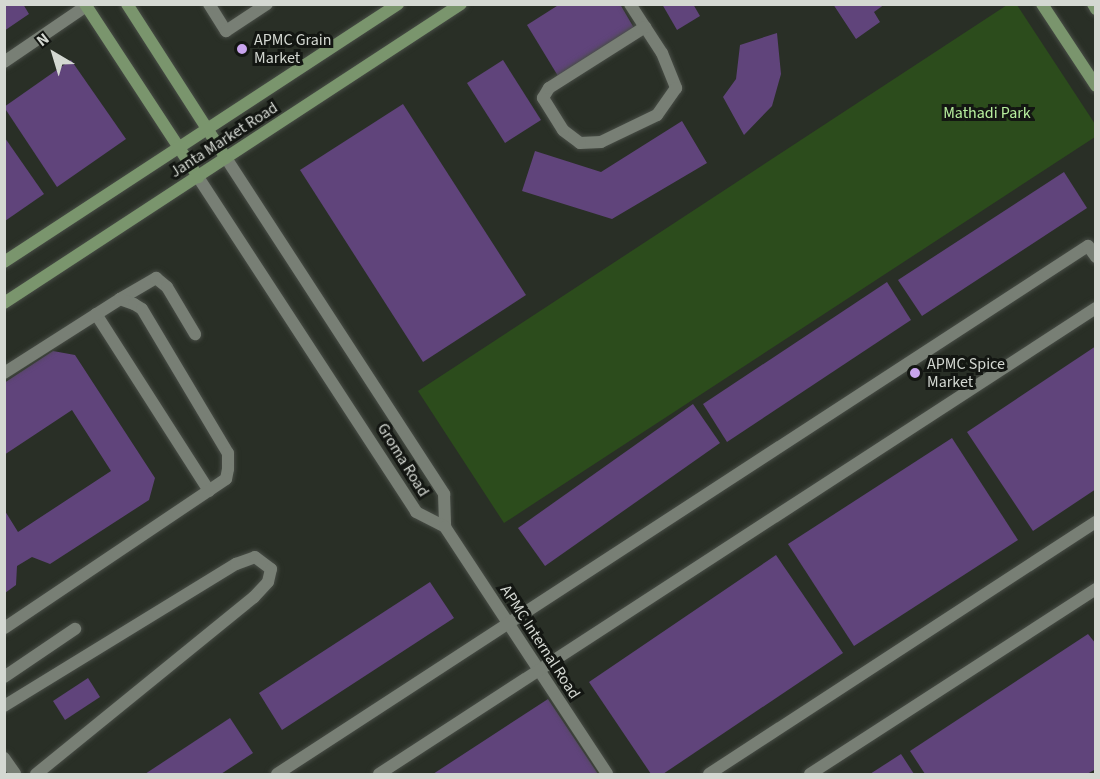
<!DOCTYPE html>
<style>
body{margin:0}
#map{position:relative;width:1100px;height:779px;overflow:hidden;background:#292f26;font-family:"Source Sans 3",sans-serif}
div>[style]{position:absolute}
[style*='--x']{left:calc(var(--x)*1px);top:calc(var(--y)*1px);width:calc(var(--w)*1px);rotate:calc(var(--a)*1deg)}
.green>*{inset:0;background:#2c4c1c}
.building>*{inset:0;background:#60447b}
.roads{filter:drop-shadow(0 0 2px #484d46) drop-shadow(0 0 2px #484d46)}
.service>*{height:12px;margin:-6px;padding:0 6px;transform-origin:6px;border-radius:6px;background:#787f75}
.minor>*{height:12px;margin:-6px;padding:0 6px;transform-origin:6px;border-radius:6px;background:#787f75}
.secondary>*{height:12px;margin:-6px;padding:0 6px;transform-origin:6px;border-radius:6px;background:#7a956d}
.dots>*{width:16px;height:16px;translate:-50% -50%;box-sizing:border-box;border:3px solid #131612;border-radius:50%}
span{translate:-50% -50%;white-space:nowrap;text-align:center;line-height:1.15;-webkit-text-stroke:6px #131612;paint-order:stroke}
.poi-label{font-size:16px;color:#d4d8d2}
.left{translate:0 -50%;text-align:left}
.park-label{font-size:16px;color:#b7ef9e}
.street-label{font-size:16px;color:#d4d8d2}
.frame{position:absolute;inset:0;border:6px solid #d4d8d2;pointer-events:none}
.north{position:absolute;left:24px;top:24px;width:60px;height:60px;-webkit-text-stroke:4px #131612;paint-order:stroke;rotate:322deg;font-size:16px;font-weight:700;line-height:24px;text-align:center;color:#d4d8d2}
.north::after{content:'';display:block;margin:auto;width:21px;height:27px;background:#d4d8d2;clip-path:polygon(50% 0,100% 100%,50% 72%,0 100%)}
</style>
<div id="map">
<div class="green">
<div style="clip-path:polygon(1007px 5px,1017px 5px,1095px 124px,1095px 137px,504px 523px,418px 391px)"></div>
</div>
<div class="building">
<div style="clip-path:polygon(4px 4px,23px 4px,29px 14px,4px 31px)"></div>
<div style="clip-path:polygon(560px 4px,620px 4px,634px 28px,558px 76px,527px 25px)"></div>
<div style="clip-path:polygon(662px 4px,693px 4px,700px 16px,677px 30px)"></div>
<div style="clip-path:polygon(833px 4px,885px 4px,874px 12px,880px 22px,856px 39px)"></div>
<div style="clip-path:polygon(777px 33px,781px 74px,772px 106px,744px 135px,723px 97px,736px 79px,740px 45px)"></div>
<div style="clip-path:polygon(71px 60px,126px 139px,57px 187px,4px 107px)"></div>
<div style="clip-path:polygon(503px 60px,541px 120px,505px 143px,467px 83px)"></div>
<div style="clip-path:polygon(403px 104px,526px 295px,423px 362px,300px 170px)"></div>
<div style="clip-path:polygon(682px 121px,707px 163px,612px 219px,522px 191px,535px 151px,601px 172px)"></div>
<div style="clip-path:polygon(5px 138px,44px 194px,5px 221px)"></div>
<div style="clip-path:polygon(1064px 172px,1087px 208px,922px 316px,898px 280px)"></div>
<div style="clip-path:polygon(887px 282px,911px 320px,727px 442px,703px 404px)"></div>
<div style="clip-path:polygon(1096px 346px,1096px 489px,1033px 531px,967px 432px)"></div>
<div style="clip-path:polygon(53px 351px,75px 355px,155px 478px,149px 500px,50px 564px,32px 557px,17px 566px,16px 585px,5px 593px,5px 511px,18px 532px,111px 471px,72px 410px,4px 455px,4px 383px)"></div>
<div style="clip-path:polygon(693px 404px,720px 443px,545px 566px,518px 528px)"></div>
<div style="clip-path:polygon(952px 438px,1018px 540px,854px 646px,788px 544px)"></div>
<div style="clip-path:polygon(776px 555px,843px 653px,663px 774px,651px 774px,589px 682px)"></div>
<div style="clip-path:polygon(430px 582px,454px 618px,282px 730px,259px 693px)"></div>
<div style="clip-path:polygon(1088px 634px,1096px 644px,1096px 769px,1087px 774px,925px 774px,910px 751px)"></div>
<div style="clip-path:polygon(88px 678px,100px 697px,65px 720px,53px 701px)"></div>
<div style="clip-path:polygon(548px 699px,598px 774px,433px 774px)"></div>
<div style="clip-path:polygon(230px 718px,253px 753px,221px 774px,145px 774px)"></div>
<div style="clip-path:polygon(901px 754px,914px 774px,870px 774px)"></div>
</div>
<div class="roads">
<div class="service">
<div style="--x:209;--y:4;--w:32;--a:58"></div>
<div style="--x:226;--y:31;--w:49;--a:-33.4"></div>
<div style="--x:630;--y:4;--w:27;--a:57"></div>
<div style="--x:645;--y:27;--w:31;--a:57"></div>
<div style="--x:662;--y:53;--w:38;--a:68"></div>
<div style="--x:676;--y:88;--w:33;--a:125"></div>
<div style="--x:657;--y:115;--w:62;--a:154.3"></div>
<div style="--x:601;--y:142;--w:21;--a:177"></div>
<div style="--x:580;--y:143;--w:21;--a:-143"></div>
<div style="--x:563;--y:130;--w:38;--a:-122"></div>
<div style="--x:543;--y:98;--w:12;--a:-59"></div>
<div style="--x:549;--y:88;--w:114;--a:-32.4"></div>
<div style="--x:226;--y:158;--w:401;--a:57"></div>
<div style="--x:444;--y:494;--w:33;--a:88"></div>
<div style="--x:198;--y:177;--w:400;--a:56.9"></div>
<div style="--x:416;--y:512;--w:33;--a:27"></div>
<div style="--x:120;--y:299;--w:42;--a:-30.3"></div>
<div style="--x:156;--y:278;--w:14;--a:39"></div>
<div style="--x:167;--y:287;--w:55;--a:59.2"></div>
<div style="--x:96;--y:314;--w:210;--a:57.4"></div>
<div style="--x:4;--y:373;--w:138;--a:-32.5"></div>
<div style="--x:120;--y:299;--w:15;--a:20"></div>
<div style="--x:134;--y:304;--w:9;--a:32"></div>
<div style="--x:142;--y:309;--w:168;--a:59.2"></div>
<div style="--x:228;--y:453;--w:16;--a:90"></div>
<div style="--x:228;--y:469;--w:10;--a:101"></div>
<div style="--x:226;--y:479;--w:267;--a:146.1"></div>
<div style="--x:445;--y:527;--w:295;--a:56.7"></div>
<div style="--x:4;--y:706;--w:272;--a:-31.5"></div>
<div style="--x:236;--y:564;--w:20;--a:-20"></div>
<div style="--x:255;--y:557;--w:20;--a:37"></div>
<div style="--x:271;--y:569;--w:13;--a:103"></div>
<div style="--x:268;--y:582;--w:21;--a:133"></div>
<div style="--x:254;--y:597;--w:281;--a:140.9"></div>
<div style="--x:4;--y:758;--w:19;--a:55"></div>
<div style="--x:277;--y:774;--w:968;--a:-33.07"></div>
<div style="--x:1088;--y:246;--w:14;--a:54"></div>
<div style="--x:379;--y:774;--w:855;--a:-33.02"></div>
<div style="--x:709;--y:774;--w:462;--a:-33.1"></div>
<div style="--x:810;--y:774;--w:341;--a:-32.9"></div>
</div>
<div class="minor">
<div style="--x:4;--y:62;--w:99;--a:-34.3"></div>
<div style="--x:4;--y:677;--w:86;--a:-34.1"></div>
</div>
<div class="secondary">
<div style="--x:85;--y:4;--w:207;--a:56.8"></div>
<div style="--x:127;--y:4;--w:183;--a:57.3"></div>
<div style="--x:1042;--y:4;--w:98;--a:56.6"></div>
<div style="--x:1093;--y:4;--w:6;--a:59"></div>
<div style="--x:4;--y:262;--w:471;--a:-33.2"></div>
<div style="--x:4;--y:303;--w:546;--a:-33.2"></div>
</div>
</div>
<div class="dots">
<div style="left:242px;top:49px;background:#c9a5ee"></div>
<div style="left:915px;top:373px;background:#c9a5ee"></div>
</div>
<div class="poi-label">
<span class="left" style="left:254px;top:49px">APMC Grain<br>Market</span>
<span class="left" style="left:927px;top:373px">APMC Spice<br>Market</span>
</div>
<div class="park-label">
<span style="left:987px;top:113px">Mathadi Park</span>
</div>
<div class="street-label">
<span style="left:224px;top:140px;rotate:-33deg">Janta Market Road</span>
<span style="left:403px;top:460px;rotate:58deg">Groma Road</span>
<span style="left:540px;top:642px;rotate:57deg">APMC Internal Road</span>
</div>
<div class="frame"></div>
<div class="north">N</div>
</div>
